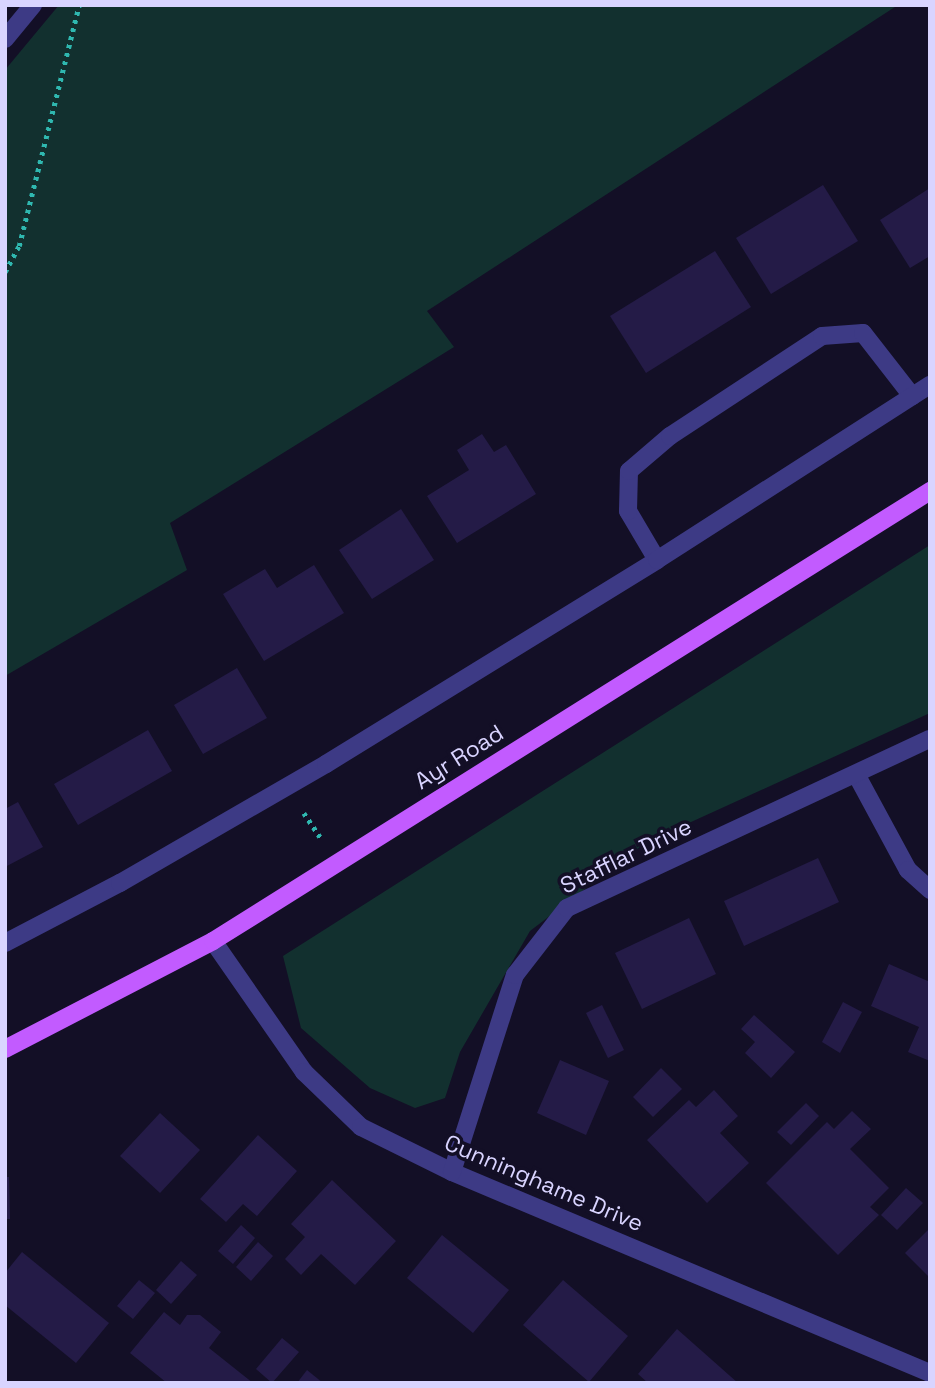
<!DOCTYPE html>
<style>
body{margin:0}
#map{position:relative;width:935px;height:1388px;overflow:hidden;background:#130f26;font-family:"Space Grotesk",sans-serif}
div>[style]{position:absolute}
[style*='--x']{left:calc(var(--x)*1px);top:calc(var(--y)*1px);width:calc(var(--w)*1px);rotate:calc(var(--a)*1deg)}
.green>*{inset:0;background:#12302f}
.building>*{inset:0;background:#241b47}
.path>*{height:4.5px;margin-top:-2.25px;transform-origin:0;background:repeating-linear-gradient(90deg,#2fb8b0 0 3.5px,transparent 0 8.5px)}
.minor>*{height:18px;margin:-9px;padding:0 9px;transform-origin:9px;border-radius:9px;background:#3d3a85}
.major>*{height:18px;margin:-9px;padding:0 9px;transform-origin:9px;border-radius:9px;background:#c25bff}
span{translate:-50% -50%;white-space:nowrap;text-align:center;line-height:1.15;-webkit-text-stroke:7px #130f26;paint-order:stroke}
.street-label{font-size:23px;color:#d9d4ff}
.frame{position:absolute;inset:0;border:7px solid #d9d4ff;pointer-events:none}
</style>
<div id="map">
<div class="green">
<div style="clip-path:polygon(59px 5px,898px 5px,427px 311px,454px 347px,170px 523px,187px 570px,5px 676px,5px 70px)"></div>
<div style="clip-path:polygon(930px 545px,930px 713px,645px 843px,530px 931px,460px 1052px,445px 1098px,415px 1108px,370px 1088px,301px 1028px,283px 956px)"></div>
</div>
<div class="building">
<div style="clip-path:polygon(823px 185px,858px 241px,771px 294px,736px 238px)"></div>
<div style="clip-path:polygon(930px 188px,930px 256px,910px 268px,880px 220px)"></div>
<div style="clip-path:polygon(715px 251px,751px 307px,646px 373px,610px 316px)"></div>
<div style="clip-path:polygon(482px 434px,494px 452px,506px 445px,536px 494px,457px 543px,427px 496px,469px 470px,457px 450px)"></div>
<div style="clip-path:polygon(401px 509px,434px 560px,372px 599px,339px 550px)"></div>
<div style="clip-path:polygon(314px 565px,344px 613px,264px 661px,223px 594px,265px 569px,277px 588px)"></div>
<div style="clip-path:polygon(237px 668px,267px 718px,203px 754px,174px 705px)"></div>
<div style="clip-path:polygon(148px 730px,172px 771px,78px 825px,54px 784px)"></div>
<div style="clip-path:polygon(18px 802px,43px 847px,5px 867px,5px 809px)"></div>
<div style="clip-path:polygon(818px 858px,839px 902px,744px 946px,724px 901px)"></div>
<div style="clip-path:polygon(689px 918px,716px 974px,642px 1009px,615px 953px)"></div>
<div style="clip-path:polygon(889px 964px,930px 982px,930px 1061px,908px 1052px,919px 1027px,871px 1006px)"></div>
<div style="clip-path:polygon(843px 1002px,862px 1012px,840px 1053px,822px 1042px)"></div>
<div style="clip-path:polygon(602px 1005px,624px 1050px,608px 1058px,586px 1013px)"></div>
<div style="clip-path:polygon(754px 1015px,795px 1052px,771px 1078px,745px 1053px,755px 1042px,741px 1029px)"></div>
<div style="clip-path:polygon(560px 1060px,609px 1081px,586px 1135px,537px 1113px)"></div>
<div style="clip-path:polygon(661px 1068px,682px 1089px,653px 1117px,633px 1097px)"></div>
<div style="clip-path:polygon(714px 1090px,738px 1116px,720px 1133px,749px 1163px,707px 1203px,647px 1140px,689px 1100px,696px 1107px)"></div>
<div style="clip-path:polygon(806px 1103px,819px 1116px,791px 1145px,777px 1132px)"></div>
<div style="clip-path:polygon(852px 1111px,871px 1129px,850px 1149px,889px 1188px,870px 1207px,879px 1215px,838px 1255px,766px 1183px,827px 1122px,834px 1129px)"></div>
<div style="clip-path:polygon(160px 1113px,200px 1150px,160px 1193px,120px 1156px)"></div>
<div style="clip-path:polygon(258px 1135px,297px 1171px,257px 1216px,243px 1204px,226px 1222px,200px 1199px)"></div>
<div style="clip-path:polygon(5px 1177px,9px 1177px,10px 1219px,5px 1219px)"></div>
<div style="clip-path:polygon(332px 1180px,396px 1241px,355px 1285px,321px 1254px,301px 1275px,285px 1259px,305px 1237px,291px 1224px)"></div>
<div style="clip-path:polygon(906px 1188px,923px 1203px,897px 1230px,881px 1215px)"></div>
<div style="clip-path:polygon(241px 1225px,255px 1238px,233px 1264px,218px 1251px)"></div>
<div style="clip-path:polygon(930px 1228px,930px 1278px,905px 1253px)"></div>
<div style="clip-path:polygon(442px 1235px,509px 1290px,473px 1333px,407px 1278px)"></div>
<div style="clip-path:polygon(258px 1242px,273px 1256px,251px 1281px,236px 1267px)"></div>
<div style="clip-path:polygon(22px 1252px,109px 1323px,76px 1363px,5px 1305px,5px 1273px)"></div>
<div style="clip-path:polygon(181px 1261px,197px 1275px,171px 1304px,156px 1290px)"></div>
<div style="clip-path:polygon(139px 1280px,155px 1293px,133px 1319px,117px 1306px)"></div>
<div style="clip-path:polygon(563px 1280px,628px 1336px,589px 1382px,523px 1325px)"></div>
<div style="clip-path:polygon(164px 1312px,180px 1325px,187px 1315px,200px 1315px,221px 1332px,209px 1348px,253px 1383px,167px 1383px,130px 1353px)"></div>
<div style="clip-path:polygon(677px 1329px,738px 1383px,648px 1383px,638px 1374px)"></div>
<div style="clip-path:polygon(282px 1338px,299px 1352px,272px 1383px,256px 1369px)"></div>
<div style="clip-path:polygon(307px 1370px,323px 1383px,297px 1383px)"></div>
</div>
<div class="path">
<div style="--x:5;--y:272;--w:30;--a:-62"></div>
<div style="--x:19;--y:246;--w:248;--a:-76"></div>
<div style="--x:304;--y:813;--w:30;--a:56"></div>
</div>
<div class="minor">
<div style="--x:5;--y:39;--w:44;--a:-50.5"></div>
<div style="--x:657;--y:560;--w:57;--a:-120.6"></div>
<div style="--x:628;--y:511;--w:40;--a:-88.6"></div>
<div style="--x:629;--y:471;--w:54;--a:-40.5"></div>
<div style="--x:670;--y:436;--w:182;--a:-33.3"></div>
<div style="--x:822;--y:336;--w:41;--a:-4.2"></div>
<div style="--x:863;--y:333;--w:80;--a:52.1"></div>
<div style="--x:856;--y:774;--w:109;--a:61.6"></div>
<div style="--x:908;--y:870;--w:30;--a:42"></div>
<div style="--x:213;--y:941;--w:160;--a:55.2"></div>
<div style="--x:304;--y:1072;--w:79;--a:44"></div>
<div style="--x:361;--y:1127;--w:102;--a:26.3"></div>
<div style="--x:452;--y:1172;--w:519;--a:22.81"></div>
<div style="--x:5;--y:943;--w:130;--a:-27.6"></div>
<div style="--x:120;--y:883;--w:238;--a:-30"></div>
<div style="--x:326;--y:764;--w:389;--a:-31.6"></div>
<div style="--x:657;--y:560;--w:324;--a:-32.7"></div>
<div style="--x:452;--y:1172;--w:207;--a:-72.3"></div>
<div style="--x:515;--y:975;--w:85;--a:-52.2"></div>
<div style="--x:567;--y:908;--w:400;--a:-25"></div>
</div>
<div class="major">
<div style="--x:5;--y:1049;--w:234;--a:-27.4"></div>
<div style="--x:213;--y:941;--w:847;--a:-32.11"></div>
</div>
<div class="street-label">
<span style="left:459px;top:757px;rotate:-32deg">Ayr Road</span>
<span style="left:626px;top:856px;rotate:-26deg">Stafflar Drive</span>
<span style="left:544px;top:1183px;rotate:23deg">Cunninghame Drive</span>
</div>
<div class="frame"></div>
</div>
